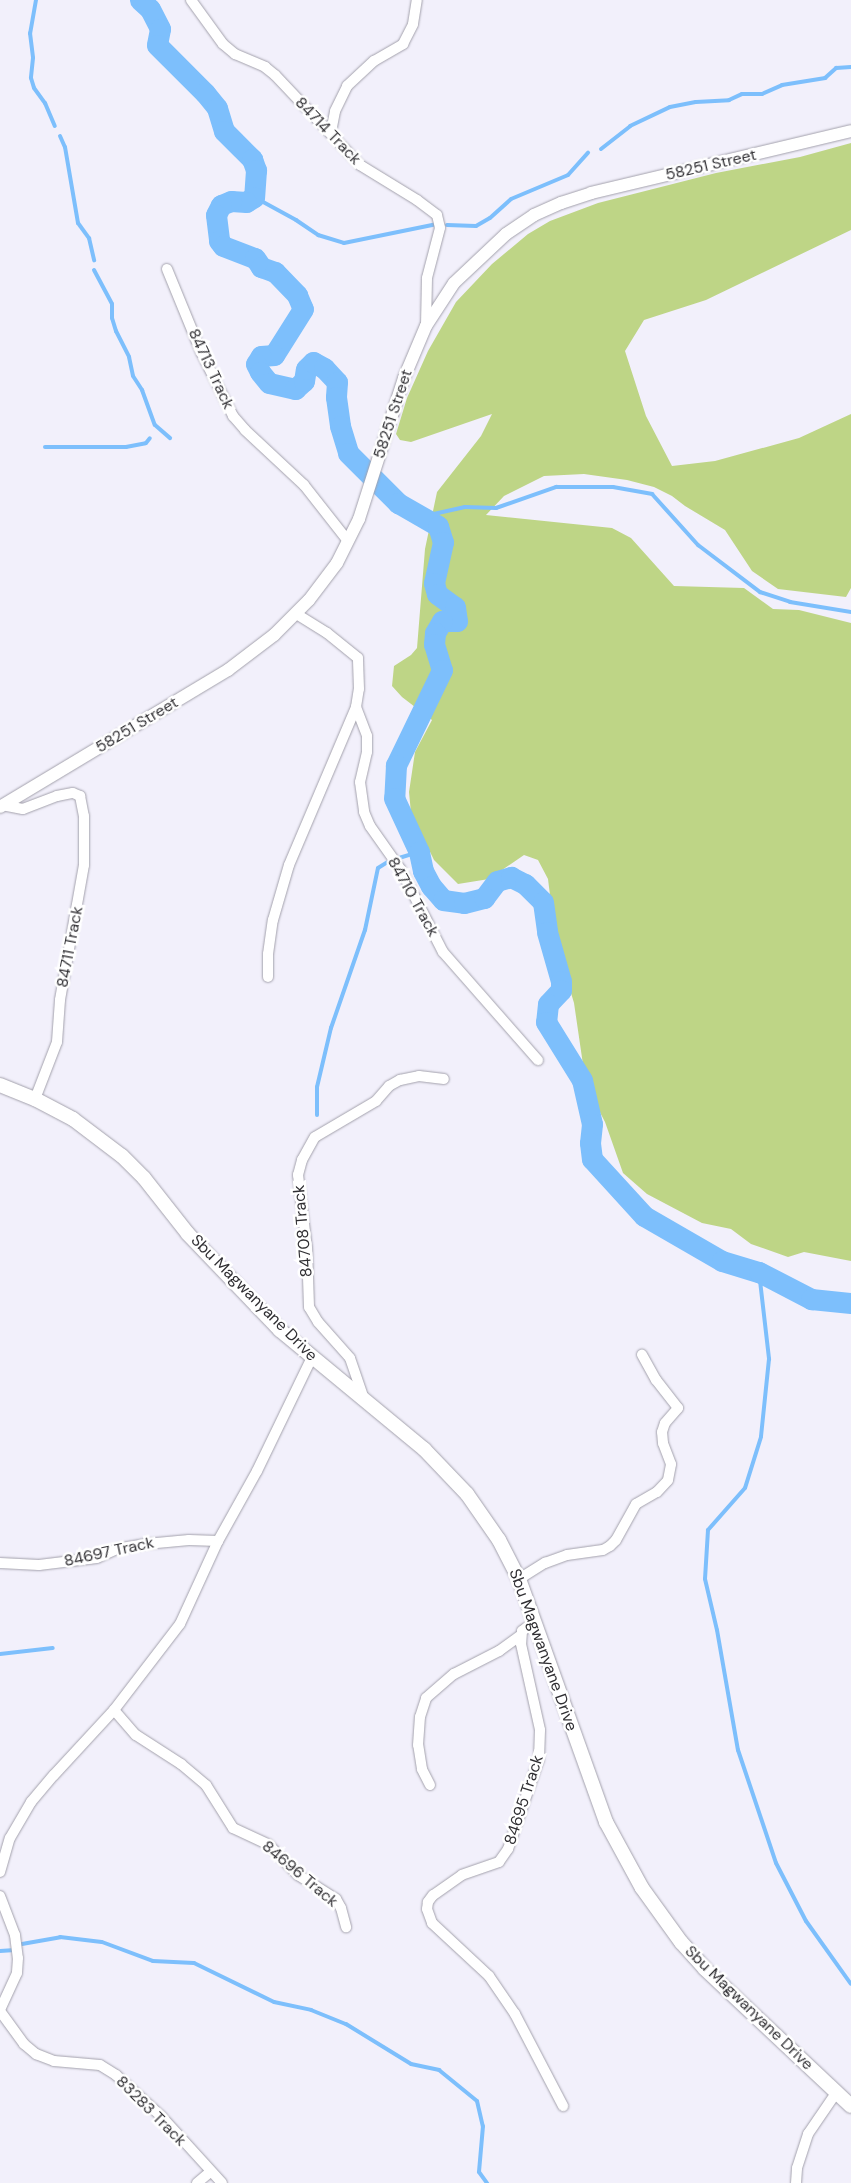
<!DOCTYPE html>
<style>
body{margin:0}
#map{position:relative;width:851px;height:2183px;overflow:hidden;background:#f2f0fb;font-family:"DM Sans",sans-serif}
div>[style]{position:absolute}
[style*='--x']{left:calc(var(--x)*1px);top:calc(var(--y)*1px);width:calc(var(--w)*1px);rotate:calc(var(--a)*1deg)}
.green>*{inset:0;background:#bed586}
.stream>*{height:4px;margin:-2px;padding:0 2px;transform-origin:2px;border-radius:2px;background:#7dbffc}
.river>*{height:21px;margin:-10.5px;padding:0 10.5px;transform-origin:10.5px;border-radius:10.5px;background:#7dbffc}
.roads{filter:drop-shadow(0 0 1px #a3a1ac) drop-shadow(0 0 1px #a3a1ac)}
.minor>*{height:10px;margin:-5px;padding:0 5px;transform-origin:5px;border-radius:5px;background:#fff}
.tertiary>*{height:12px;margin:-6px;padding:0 6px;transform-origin:6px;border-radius:6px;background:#fff}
.secondary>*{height:14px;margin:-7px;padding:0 7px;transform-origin:7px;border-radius:7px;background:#fff}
span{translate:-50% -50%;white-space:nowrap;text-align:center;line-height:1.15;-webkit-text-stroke:5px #fff;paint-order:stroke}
.street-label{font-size:16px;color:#302f33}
</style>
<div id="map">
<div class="green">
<div style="clip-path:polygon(851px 143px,851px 230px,706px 300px,644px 320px,625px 351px,646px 416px,672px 466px,715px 461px,799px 438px,851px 414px,851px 588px,846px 597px,778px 589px,752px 571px,725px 530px,685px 506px,672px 496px,654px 487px,627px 480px,584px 474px,544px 476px,504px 496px,486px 515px,612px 528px,631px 538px,674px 586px,744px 588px,773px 609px,799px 610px,851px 623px,851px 1261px,804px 1252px,788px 1257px,751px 1244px,731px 1229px,702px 1223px,647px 1194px,623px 1173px,605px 1122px,586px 1085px,574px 1003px,556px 943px,548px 879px,538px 860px,524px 855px,489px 879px,458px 884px,434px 860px,411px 813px,409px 792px,415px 752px,432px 720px,402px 697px,392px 686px,394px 666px,411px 655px,417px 648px,425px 549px,437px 492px,481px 436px,492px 414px,411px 442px,400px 440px,396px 434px,407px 398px,428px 351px,456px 302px,492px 264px,528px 234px,550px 221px,598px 203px,716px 173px,800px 157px)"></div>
</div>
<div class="stream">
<div style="--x:36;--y:0;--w:34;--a:100"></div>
<div style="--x:30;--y:33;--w:25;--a:83"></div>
<div style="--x:33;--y:58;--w:20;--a:96"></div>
<div style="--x:31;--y:78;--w:10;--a:73"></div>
<div style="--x:34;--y:88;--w:19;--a:54"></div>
<div style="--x:45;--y:103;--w:25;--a:67"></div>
<div style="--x:60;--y:136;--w:12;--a:66"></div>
<div style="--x:65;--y:147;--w:77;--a:80.3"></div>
<div style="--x:78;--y:223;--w:19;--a:54"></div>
<div style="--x:89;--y:238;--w:23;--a:77"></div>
<div style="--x:601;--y:149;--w:37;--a:-38"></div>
<div style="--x:630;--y:126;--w:44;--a:-25.4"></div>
<div style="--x:670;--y:107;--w:26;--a:-11"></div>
<div style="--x:696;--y:102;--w:33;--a:-3"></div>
<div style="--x:729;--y:100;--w:14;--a:-25"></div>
<div style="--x:742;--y:94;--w:20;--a:0"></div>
<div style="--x:762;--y:94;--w:22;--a:-24"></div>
<div style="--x:782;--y:85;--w:44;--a:-9.2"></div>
<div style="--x:825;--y:78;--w:15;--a:-42"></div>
<div style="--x:836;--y:68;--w:15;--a:-4"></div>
<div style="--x:254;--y:197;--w:48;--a:28.7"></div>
<div style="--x:296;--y:220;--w:27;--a:34"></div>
<div style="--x:318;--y:235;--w:27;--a:17"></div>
<div style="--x:344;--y:243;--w:95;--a:-11.5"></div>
<div style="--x:447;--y:225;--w:29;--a:2"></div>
<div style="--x:476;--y:226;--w:16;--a:-30"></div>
<div style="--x:490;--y:218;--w:28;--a:-42"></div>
<div style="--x:511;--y:199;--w:62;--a:-22.8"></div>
<div style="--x:568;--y:175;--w:30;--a:-48"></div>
<div style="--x:94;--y:270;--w:38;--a:62"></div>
<div style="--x:112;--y:304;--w:14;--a:90"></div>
<div style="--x:112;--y:318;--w:14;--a:73"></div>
<div style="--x:116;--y:331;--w:29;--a:63"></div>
<div style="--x:129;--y:357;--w:19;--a:78"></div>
<div style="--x:133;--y:376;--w:17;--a:57"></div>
<div style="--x:142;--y:390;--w:37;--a:70"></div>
<div style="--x:155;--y:425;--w:20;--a:41"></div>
<div style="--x:45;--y:447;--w:81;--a:0"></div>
<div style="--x:126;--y:447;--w:20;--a:-11"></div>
<div style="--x:146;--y:443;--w:6;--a:-51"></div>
<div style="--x:420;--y:517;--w:46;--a:-12.5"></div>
<div style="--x:465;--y:507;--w:31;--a:2"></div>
<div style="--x:496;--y:508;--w:64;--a:-19.3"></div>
<div style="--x:556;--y:487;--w:57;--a:0"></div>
<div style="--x:613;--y:487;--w:40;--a:10"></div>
<div style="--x:652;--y:494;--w:69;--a:48"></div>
<div style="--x:698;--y:545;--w:78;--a:37.2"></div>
<div style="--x:760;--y:592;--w:32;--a:18"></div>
<div style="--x:790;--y:602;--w:62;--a:9.3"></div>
<div style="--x:399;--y:858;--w:21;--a:-17"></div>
<div style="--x:317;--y:1115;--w:28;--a:-90"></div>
<div style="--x:317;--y:1087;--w:61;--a:-76.7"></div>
<div style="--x:331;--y:1028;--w:104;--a:-70.9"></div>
<div style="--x:365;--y:930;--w:63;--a:-78.2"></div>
<div style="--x:378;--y:868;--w:13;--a:-32"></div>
<div style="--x:759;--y:1272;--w:88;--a:83.4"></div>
<div style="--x:769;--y:1359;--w:78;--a:95.9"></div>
<div style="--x:761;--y:1437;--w:53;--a:107.4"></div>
<div style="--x:745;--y:1488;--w:56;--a:131.4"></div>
<div style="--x:708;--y:1530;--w:49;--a:93.5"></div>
<div style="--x:705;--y:1579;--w:52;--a:76.8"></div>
<div style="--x:717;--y:1630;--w:122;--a:80.1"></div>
<div style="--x:738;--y:1750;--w:119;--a:71.4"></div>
<div style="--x:776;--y:1863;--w:65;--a:62.7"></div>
<div style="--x:806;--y:1921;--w:77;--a:54.5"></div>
<div style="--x:0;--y:1654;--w:53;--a:-6.5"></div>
<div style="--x:22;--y:1944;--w:39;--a:-10"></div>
<div style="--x:60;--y:1937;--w:42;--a:6.8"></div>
<div style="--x:102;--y:1942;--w:54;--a:20.4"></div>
<div style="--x:153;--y:1961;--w:41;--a:2.8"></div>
<div style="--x:194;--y:1963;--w:89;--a:26"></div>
<div style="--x:274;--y:2002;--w:38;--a:12"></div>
<div style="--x:311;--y:2010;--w:38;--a:22"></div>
<div style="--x:346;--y:2024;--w:76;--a:31.6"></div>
<div style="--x:411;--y:2064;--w:29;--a:12"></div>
<div style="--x:439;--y:2070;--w:49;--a:39.2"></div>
<div style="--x:477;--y:2101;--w:26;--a:77"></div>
<div style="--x:483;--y:2126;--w:46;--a:95"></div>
<div style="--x:479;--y:2172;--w:14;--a:54"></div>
<div style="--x:0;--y:1951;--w:15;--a:-4"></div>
</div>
<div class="river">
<div style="--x:140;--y:0;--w:13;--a:42"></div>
<div style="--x:150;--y:9;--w:22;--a:63"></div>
<div style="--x:160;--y:29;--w:16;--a:101"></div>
<div style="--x:157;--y:45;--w:68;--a:45"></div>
<div style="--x:205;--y:93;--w:19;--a:51"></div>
<div style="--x:217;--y:108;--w:24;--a:73"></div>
<div style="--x:224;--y:131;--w:40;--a:45"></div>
<div style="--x:252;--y:159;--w:12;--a:70"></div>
<div style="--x:256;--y:170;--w:27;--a:94"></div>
<div style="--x:254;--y:197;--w:9;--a:148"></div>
<div style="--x:246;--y:202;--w:15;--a:-176"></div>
<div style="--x:231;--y:201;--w:11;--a:158"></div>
<div style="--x:221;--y:205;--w:11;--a:117"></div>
<div style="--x:216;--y:215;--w:26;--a:83"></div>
<div style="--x:219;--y:241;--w:6;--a:51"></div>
<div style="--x:223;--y:246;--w:34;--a:21"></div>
<div style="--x:255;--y:258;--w:11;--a:56"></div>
<div style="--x:261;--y:267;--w:15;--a:20"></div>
<div style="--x:275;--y:272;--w:32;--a:46"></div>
<div style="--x:297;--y:295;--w:15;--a:67"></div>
<div style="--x:303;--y:309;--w:54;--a:122.2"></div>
<div style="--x:274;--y:355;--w:13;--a:176"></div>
<div style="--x:261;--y:356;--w:9;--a:122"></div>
<div style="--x:256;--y:364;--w:9;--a:63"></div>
<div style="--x:260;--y:372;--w:14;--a:51"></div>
<div style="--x:269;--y:383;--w:27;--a:13"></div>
<div style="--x:295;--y:389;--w:12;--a:-42"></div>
<div style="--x:304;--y:381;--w:12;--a:-81"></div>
<div style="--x:306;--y:369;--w:10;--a:-45"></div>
<div style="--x:313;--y:362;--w:13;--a:29"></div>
<div style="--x:324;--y:368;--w:19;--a:47"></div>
<div style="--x:337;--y:382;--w:15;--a:94"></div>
<div style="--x:336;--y:397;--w:29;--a:82"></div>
<div style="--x:340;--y:426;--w:28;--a:73"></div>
<div style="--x:348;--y:453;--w:71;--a:45"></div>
<div style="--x:398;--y:503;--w:46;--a:29.9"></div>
<div style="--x:438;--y:526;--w:17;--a:73"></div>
<div style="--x:443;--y:542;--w:42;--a:102.4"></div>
<div style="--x:434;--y:583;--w:11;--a:75"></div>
<div style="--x:437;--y:594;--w:22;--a:36"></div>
<div style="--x:455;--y:607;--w:14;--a:82"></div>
<div style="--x:457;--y:621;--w:15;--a:180"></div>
<div style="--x:442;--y:621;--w:14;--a:120"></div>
<div style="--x:435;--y:633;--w:11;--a:95"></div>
<div style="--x:434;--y:644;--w:27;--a:73"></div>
<div style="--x:442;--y:670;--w:106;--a:115.8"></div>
<div style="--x:396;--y:765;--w:33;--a:93"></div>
<div style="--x:394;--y:798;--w:60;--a:65.2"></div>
<div style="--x:419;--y:852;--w:19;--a:78"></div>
<div style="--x:423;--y:871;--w:17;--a:62"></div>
<div style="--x:431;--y:886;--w:18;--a:49"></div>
<div style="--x:443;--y:900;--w:21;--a:8"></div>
<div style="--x:464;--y:903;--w:21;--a:-14"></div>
<div style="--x:484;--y:898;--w:21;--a:-53"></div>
<div style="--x:497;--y:881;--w:15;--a:-16"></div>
<div style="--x:511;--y:877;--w:16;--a:27"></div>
<div style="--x:525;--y:884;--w:25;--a:45"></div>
<div style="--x:543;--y:902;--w:30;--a:82"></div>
<div style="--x:547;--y:932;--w:51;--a:74.1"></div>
<div style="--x:561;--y:981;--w:9;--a:90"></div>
<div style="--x:561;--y:990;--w:19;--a:133"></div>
<div style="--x:548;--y:1004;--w:18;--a:96"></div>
<div style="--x:546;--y:1022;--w:68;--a:58.2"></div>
<div style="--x:582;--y:1080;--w:45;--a:77.2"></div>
<div style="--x:592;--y:1124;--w:19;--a:96"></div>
<div style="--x:590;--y:1143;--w:16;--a:83"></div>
<div style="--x:592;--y:1159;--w:77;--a:47.6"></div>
<div style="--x:644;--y:1216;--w:90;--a:30"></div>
<div style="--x:722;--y:1261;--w:39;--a:17"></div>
<div style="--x:759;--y:1272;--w:59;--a:27.4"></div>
<div style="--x:811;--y:1299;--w:40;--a:5.7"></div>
</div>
<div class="roads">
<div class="minor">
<div style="--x:191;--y:0;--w:54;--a:54"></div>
<div style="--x:223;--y:44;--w:16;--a:40"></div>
<div style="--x:235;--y:54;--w:33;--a:23"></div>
<div style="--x:265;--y:67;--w:13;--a:39"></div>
<div style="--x:275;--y:75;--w:124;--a:46.6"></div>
<div style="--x:360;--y:165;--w:67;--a:31.6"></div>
<div style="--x:417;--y:200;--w:25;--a:37"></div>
<div style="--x:437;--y:215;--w:13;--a:77"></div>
<div style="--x:440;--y:228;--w:52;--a:104.6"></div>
<div style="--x:427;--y:278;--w:48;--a:91.2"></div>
<div style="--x:331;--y:132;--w:21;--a:-79"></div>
<div style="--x:335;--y:111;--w:28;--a:-64"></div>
<div style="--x:347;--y:86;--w:37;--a:-43"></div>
<div style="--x:374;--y:61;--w:34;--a:-30"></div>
<div style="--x:403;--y:44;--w:22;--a:-63"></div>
<div style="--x:413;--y:24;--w:24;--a:-81"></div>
<div style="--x:167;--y:269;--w:90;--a:67.7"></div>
<div style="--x:201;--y:352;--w:72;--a:63.4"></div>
<div style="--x:233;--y:416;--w:18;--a:49"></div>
<div style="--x:245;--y:430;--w:81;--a:43"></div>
<div style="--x:304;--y:485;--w:71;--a:51.8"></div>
<div style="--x:356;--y:707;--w:31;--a:69"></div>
<div style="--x:367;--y:736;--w:16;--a:90"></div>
<div style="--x:367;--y:752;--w:31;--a:103"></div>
<div style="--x:360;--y:782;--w:30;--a:82"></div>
<div style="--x:364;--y:812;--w:15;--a:67"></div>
<div style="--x:370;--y:826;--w:54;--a:54.8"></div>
<div style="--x:401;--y:870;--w:92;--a:62.9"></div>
<div style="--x:443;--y:952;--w:144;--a:48.7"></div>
<div style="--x:2;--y:805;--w:21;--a:11"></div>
<div style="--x:23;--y:809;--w:36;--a:-21"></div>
<div style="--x:57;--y:796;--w:16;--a:-11"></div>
<div style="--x:73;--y:793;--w:8;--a:23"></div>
<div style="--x:80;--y:796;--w:20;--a:79"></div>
<div style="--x:84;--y:816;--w:49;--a:90"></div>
<div style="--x:84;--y:865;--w:137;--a:100.1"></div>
<div style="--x:60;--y:1000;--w:42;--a:94.1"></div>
<div style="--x:57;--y:1042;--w:61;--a:111.1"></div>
<div style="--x:268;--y:977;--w:23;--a:-90"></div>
<div style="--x:268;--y:954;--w:34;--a:-82"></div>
<div style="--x:273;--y:920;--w:57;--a:-73.8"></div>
<div style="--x:289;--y:865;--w:172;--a:-67"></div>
<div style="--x:356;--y:707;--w:18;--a:-81"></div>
<div style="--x:359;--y:689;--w:31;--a:-92"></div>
<div style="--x:358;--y:658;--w:40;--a:-141"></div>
<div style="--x:327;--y:633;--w:36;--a:-148"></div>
<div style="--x:364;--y:1399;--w:43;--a:-108.9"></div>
<div style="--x:350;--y:1358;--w:48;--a:-131.6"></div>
<div style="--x:318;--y:1322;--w:17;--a:-121"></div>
<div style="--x:309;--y:1307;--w:59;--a:-91.9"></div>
<div style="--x:307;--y:1248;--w:74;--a:-97"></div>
<div style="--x:298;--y:1175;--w:16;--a:-75"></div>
<div style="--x:302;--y:1160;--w:26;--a:-61"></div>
<div style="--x:315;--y:1137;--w:71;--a:-30.5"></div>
<div style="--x:376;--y:1101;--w:20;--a:-49"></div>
<div style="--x:389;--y:1086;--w:13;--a:-29"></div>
<div style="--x:400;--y:1080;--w:19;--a:-12"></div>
<div style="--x:419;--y:1076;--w:25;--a:7"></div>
<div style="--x:0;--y:1563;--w:39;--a:3"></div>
<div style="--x:39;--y:1565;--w:58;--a:-6.9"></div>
<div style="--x:97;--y:1558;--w:22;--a:-24"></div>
<div style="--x:117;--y:1549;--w:29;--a:-10"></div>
<div style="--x:146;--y:1544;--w:43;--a:-5.3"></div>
<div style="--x:189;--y:1540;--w:29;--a:2"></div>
<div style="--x:519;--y:1579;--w:31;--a:-32"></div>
<div style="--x:545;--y:1563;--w:23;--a:-20"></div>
<div style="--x:567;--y:1555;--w:36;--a:-8"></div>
<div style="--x:603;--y:1550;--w:8;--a:-30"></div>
<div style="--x:610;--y:1546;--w:8;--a:-45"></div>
<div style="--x:616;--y:1540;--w:41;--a:-60.9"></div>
<div style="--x:636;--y:1504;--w:24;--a:-30"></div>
<div style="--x:657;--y:1492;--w:16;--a:-47"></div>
<div style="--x:668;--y:1480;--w:16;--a:-79"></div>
<div style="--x:671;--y:1464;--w:22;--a:-111"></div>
<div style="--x:663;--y:1443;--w:11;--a:-95"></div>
<div style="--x:662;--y:1432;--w:9;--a:-72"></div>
<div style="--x:665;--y:1423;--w:20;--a:-49"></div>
<div style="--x:678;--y:1408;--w:36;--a:-128"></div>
<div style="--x:656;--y:1380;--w:29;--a:-119"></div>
<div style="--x:537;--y:1626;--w:11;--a:170"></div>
<div style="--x:526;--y:1628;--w:5;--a:143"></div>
<div style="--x:522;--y:1631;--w:13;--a:94"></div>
<div style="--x:521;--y:1644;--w:88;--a:77.5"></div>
<div style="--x:540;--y:1730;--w:29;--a:92"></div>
<div style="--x:539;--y:1759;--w:95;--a:109"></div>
<div style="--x:508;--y:1849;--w:16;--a:125"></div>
<div style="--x:499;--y:1862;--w:39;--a:161"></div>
<div style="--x:462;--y:1875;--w:35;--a:145"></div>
<div style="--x:433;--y:1895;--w:9;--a:126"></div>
<div style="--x:428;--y:1902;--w:7;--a:98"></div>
<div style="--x:427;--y:1909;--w:15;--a:70"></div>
<div style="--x:432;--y:1923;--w:78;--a:42.9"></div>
<div style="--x:489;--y:1976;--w:46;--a:55.6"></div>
<div style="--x:515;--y:2014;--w:104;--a:62.4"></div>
<div style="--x:114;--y:1710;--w:33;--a:49"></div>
<div style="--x:136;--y:1735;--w:54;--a:32.8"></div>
<div style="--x:181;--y:1764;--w:33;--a:40"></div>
<div style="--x:206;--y:1785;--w:51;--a:57.9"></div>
<div style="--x:233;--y:1828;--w:40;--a:25"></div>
<div style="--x:269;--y:1845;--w:42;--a:46"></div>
<div style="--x:298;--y:1875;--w:45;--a:32.3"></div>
<div style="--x:336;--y:1899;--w:10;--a:61"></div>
<div style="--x:341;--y:1908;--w:20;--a:75"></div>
<div style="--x:430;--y:1785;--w:18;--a:-117"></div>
<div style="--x:422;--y:1769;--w:24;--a:-99"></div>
<div style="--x:418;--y:1745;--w:28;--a:-86"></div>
<div style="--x:420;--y:1717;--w:20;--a:-72"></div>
<div style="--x:426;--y:1698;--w:37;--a:-41"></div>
<div style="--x:454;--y:1674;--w:51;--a:-27.1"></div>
<div style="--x:499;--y:1651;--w:26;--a:-36"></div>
<div style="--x:0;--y:1872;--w:35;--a:-74"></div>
<div style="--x:10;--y:1838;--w:42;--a:-59.7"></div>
<div style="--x:31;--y:1802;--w:35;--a:-50"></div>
<div style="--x:54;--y:1775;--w:88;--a:-47.3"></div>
<div style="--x:114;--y:1710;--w:108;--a:-52.5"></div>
<div style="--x:180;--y:1624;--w:91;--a:-65.4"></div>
<div style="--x:218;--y:1541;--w:80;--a:-60.9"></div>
<div style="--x:257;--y:1471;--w:127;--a:-64.2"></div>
<div style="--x:0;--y:1896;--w:42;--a:69"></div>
<div style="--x:15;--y:1935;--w:23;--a:83"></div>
<div style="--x:18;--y:1958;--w:15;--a:94"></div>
<div style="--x:17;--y:1973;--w:41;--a:114.7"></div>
<div style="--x:0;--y:2011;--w:41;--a:54"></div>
<div style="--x:24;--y:2044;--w:16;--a:40"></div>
<div style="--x:36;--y:2054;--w:19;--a:21"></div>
<div style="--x:54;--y:2061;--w:46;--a:5"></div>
<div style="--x:100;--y:2065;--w:19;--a:32"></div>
<div style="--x:116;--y:2075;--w:62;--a:42.4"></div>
<div style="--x:162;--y:2117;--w:89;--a:47.7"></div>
<div style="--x:197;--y:2183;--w:17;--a:-40"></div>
<div style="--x:796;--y:2183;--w:15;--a:-86"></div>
<div style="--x:797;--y:2168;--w:36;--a:-72"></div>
<div style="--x:808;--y:2134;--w:50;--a:-55.7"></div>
</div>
<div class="tertiary">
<div style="--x:0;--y:807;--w:266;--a:-31"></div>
<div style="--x:228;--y:670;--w:58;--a:-37.3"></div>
<div style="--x:274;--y:635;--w:49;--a:-45"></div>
<div style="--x:309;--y:600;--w:46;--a:-52.9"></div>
<div style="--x:337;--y:563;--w:49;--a:-63.4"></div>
<div style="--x:359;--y:519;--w:148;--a:-72.3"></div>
<div style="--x:404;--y:378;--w:56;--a:-67.1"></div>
<div style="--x:426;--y:326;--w:51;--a:-56.9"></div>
<div style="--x:454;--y:283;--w:71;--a:-43.3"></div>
<div style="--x:506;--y:234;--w:34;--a:-34"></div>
<div style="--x:534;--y:215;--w:30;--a:-24"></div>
<div style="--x:561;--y:203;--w:32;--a:-18"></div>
<div style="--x:591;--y:193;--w:267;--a:-13.4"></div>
</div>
<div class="secondary">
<div style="--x:0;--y:1085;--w:38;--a:22"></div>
<div style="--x:35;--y:1099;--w:43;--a:27.8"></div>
<div style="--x:73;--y:1119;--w:61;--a:37.1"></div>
<div style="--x:122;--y:1156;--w:31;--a:45"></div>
<div style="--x:144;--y:1178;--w:71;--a:51.8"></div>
<div style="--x:188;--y:1234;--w:133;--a:46.2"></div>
<div style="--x:280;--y:1330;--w:187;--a:39.6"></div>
<div style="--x:424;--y:1449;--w:62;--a:46.3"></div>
<div style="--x:467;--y:1494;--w:56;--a:55.2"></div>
<div style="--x:499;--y:1540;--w:44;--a:62.9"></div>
<div style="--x:519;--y:1579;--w:258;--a:70.3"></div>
<div style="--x:606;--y:1822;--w:75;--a:61.4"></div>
<div style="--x:642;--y:1888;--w:67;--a:54.2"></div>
<div style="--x:681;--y:1942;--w:36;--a:48"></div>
<div style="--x:705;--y:1969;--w:200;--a:43.2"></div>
</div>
</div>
<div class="street-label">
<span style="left:328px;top:131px;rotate:46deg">84714 Track</span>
<span style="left:711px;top:165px;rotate:-13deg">58251 Street</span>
<span style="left:211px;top:369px;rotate:65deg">84713 Track</span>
<span style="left:393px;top:414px;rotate:-72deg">58251 Street</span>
<span style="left:137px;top:725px;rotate:-31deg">58251 Street</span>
<span style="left:413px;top:897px;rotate:61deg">84710 Track</span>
<span style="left:70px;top:947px;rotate:-79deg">84711 Track</span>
<span style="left:303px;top:1231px;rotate:-95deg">84708 Track</span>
<span style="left:254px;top:1298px;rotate:45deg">Sbu Magwanyane Drive</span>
<span style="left:109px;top:1552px;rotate:-12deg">84697 Track</span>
<span style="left:543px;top:1650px;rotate:70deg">Sbu Magwanyane Drive</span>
<span style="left:524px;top:1800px;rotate:-72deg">84695 Track</span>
<span style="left:300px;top:1874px;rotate:40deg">84696 Track</span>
<span style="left:749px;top:2008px;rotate:44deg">Sbu Magwanyane Drive</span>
<span style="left:151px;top:2111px;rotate:45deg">83283 Track</span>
</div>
</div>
